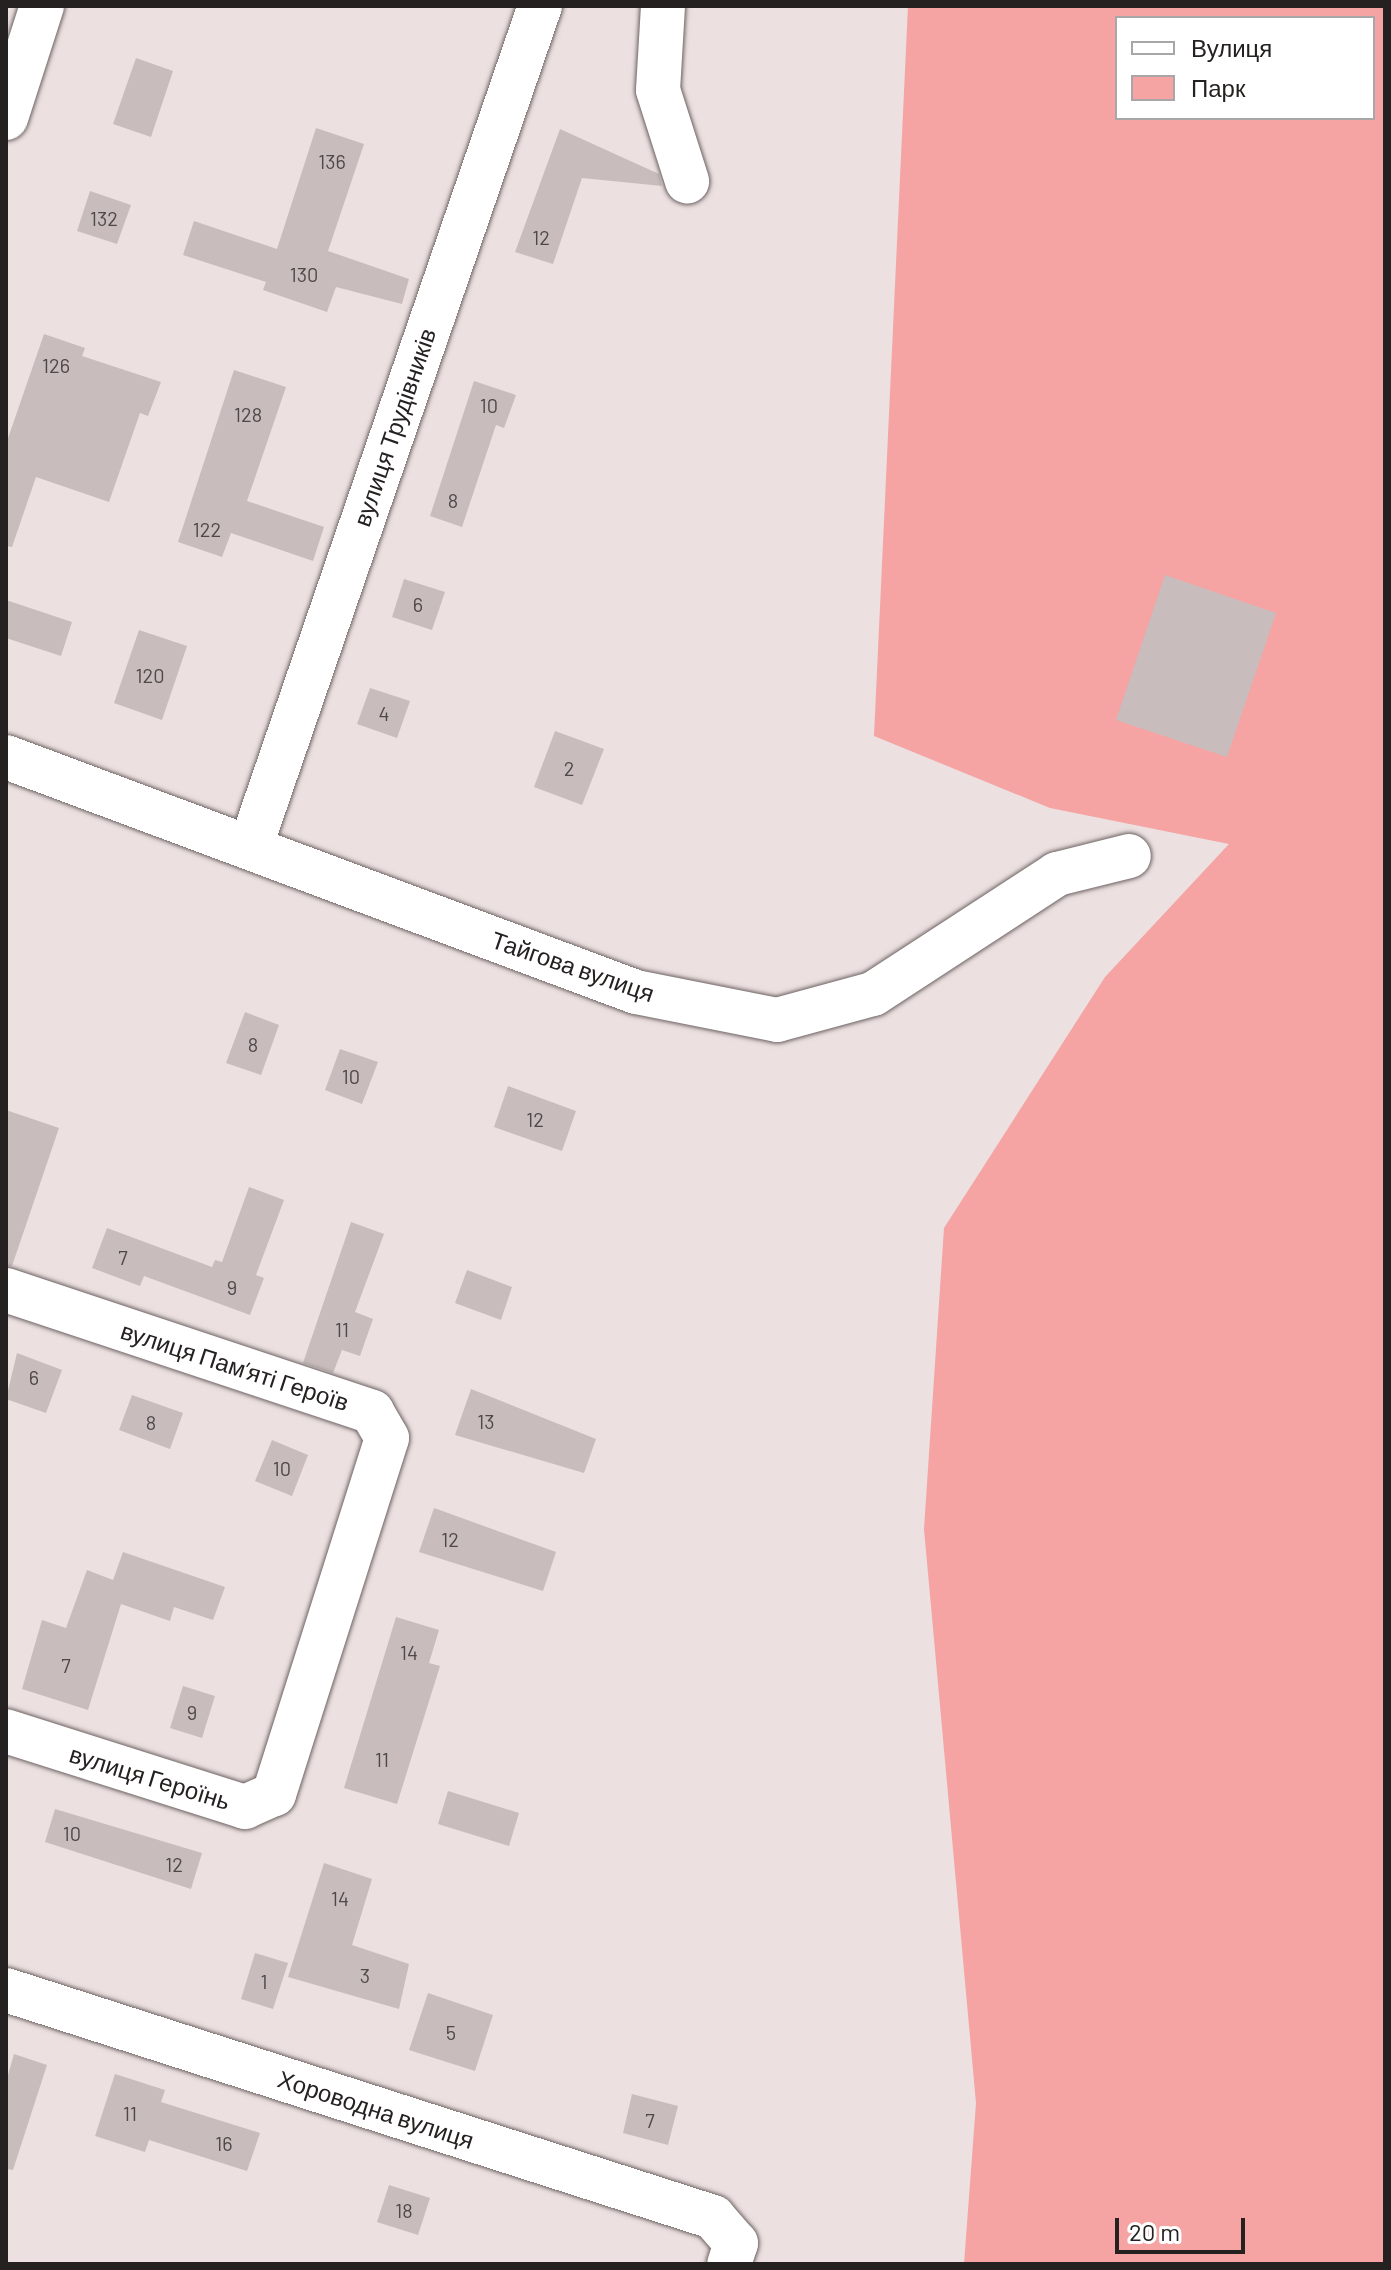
<!DOCTYPE html>
<meta charset="utf-8">
<style>
body{margin:0}
#map{position:relative;width:1391px;height:2270px;overflow:hidden;background:#ece0e0;font-family:Barlow,sans-serif}
div>[style]{position:absolute}
[style*='--x']{left:calc(var(--x)*1px);top:calc(var(--y)*1px);width:calc(var(--w)*1px);rotate:calc(var(--a)*1deg)}
.green>*{inset:0;background:#f5a3a3}
.building>*{inset:0;background:#c8bdbc}
.roads{filter:drop-shadow(0 0 2px #6d6362) drop-shadow(0 0 2px #6d6362)}
.minor>*{height:44px;margin:-22px;padding:0 22px;transform-origin:22px;border-radius:22px;background:#fff}
span{translate:-50% -50%;white-space:nowrap;text-align:center;line-height:1.15;-webkit-text-stroke:6px #fff;paint-order:stroke}
.number-label{font-size:20px;color:#4e4848}
.number-label span{-webkit-text-stroke-width:0}
.street-label{font-size:24px;color:#262121}
.frame{position:absolute;inset:0;border:8px solid #262121;pointer-events:none}
.legend{position:absolute;left:1115px;top:16px;width:260px;height:104px;box-sizing:border-box;background:#fff;border:2px solid #a8a6a6;margin:0;padding:10px 14px;list-style:none;font-size:24px;color:#262121}
.legend li{display:flex;align-items:center;gap:16px;height:40px}
.legend b{width:40px;border:2px solid #a8a6a6}
.scale{position:absolute;left:1115px;top:2218px;width:130px;height:36px;box-sizing:border-box;border:4px solid #262121;border-top:0;padding-left:10px;font-size:24px;line-height:28px;white-space:nowrap;color:#262121;-webkit-text-stroke:6px #fff;paint-order:stroke}
</style>
<div id="map">
<div class="green">
<div style="clip-path:polygon(evenodd,908px 6px,1385px 6px,1385px 2264px,964px 2264px,976px 2103px,924px 1529px,944px 1228px,1105px 977px,1229px 844px,1050px 808px,874px 736px,908px 6px,1117px 18px,1373px 18px,1373px 118px,1117px 118px,1117px 18px)"></div>
</div>
<div class="building">
<div style="clip-path:polygon(136px 58px,173px 71px,151px 137px,113px 124px)"></div>
<div style="clip-path:polygon(316px 128px,364px 144px,328px 251px,409px 279px,402px 304px,336px 287px,327px 312px,263px 290px,266px 282px,183px 255px,194px 221px,277px 249px)"></div>
<div style="clip-path:polygon(560px 129px,659px 174px,662px 186px,582px 178px,553px 264px,515px 252px)"></div>
<div style="clip-path:polygon(90px 191px,131px 205px,117px 244px,77px 231px)"></div>
<div style="clip-path:polygon(44px 334px,85px 348px,82px 356px,161px 382px,148px 416px,140px 413px,109px 502px,36px 477px,12px 547px,6px 546px,6px 444px)"></div>
<div style="clip-path:polygon(234px 370px,286px 387px,247px 501px,324px 527px,313px 561px,231px 533px,222px 557px,178px 542px)"></div>
<div style="clip-path:polygon(474px 381px,516px 395px,504px 428px,496px 425px,462px 527px,430px 516px)"></div>
<div style="clip-path:polygon(1165px 575px,1276px 613px,1227px 757px,1116px 720px)"></div>
<div style="clip-path:polygon(404px 579px,445px 592px,432px 630px,392px 617px)"></div>
<div style="clip-path:polygon(6px 600px,72px 622px,61px 656px,6px 638px)"></div>
<div style="clip-path:polygon(139px 630px,187px 646px,162px 720px,114px 703px)"></div>
<div style="clip-path:polygon(370px 688px,410px 701px,397px 738px,357px 724px)"></div>
<div style="clip-path:polygon(555px 731px,604px 749px,582px 805px,534px 787px)"></div>
<div style="clip-path:polygon(245px 1012px,279px 1025px,261px 1075px,226px 1063px)"></div>
<div style="clip-path:polygon(340px 1049px,378px 1062px,362px 1104px,325px 1090px)"></div>
<div style="clip-path:polygon(508px 1086px,576px 1111px,562px 1151px,494px 1127px)"></div>
<div style="clip-path:polygon(6px 1110px,59px 1128px,12px 1266px,6px 1266px)"></div>
<div style="clip-path:polygon(249px 1187px,284px 1200px,256px 1275px,264px 1278px,250px 1315px,144px 1276px,140px 1286px,92px 1268px,107px 1228px,212px 1267px,215px 1260px,222px 1262px)"></div>
<div style="clip-path:polygon(351px 1222px,384px 1234px,355px 1312px,373px 1319px,360px 1356px,342px 1350px,333px 1373px,303px 1363px)"></div>
<div style="clip-path:polygon(467px 1270px,512px 1287px,501px 1320px,455px 1303px)"></div>
<div style="clip-path:polygon(17px 1353px,62px 1370px,46px 1413px,6px 1399px)"></div>
<div style="clip-path:polygon(471px 1389px,596px 1439px,584px 1473px,455px 1435px)"></div>
<div style="clip-path:polygon(132px 1395px,183px 1413px,170px 1449px,119px 1430px)"></div>
<div style="clip-path:polygon(272px 1440px,308px 1455px,292px 1496px,255px 1481px)"></div>
<div style="clip-path:polygon(434px 1508px,556px 1552px,543px 1591px,419px 1552px)"></div>
<div style="clip-path:polygon(123px 1552px,225px 1587px,213px 1620px,174px 1607px,170px 1621px,121px 1604px,88px 1710px,22px 1689px,42px 1620px,66px 1628px,87px 1570px,113px 1580px)"></div>
<div style="clip-path:polygon(396px 1617px,439px 1630px,429px 1663px,440px 1666px,397px 1804px,344px 1788px)"></div>
<div style="clip-path:polygon(183px 1686px,215px 1696px,202px 1738px,170px 1728px)"></div>
<div style="clip-path:polygon(448px 1791px,519px 1813px,509px 1846px,438px 1824px)"></div>
<div style="clip-path:polygon(55px 1809px,202px 1853px,191px 1889px,45px 1842px)"></div>
<div style="clip-path:polygon(324px 1863px,372px 1879px,352px 1945px,409px 1964px,399px 2009px,288px 1977px)"></div>
<div style="clip-path:polygon(255px 1953px,288px 1963px,273px 2009px,241px 1999px)"></div>
<div style="clip-path:polygon(428px 1993px,493px 2015px,475px 2071px,409px 2050px)"></div>
<div style="clip-path:polygon(14px 2054px,47px 2065px,13px 2170px,6px 2169px,6px 2082px)"></div>
<div style="clip-path:polygon(115px 2074px,165px 2090px,161px 2102px,260px 2133px,247px 2171px,149px 2140px,145px 2152px,95px 2136px)"></div>
<div style="clip-path:polygon(632px 2094px,678px 2106px,668px 2145px,623px 2133px)"></div>
<div style="clip-path:polygon(389px 2185px,430px 2198px,418px 2235px,377px 2222px)"></div>
</div>
<div class="roads">
<div class="minor">
<div style="--x:663;--y:6;--w:84;--a:93.4"></div>
<div style="--x:658;--y:90;--w:96;--a:72.3"></div>
<div style="--x:6;--y:118;--w:118;--a:-72.2"></div>
<div style="--x:6;--y:757;--w:672;--a:20.46"></div>
<div style="--x:636;--y:992;--w:144;--a:11.2"></div>
<div style="--x:777;--y:1020;--w:99;--a:-15.2"></div>
<div style="--x:873;--y:994;--w:220;--a:-33.1"></div>
<div style="--x:1057;--y:874;--w:74;--a:-14"></div>
<div style="--x:250;--y:848;--w:891;--a:-71"></div>
<div style="--x:6;--y:1290;--w:386;--a:18.4"></div>
<div style="--x:372;--y:1412;--w:30;--a:60"></div>
<div style="--x:387;--y:1438;--w:374;--a:107.6"></div>
<div style="--x:274;--y:1794;--w:32;--a:156"></div>
<div style="--x:245;--y:1807;--w:251;--a:-162.4"></div>
<div style="--x:6;--y:1990;--w:743;--a:17.8"></div>
<div style="--x:713;--y:2217;--w:35;--a:49"></div>
<div style="--x:736;--y:2243;--w:22;--a:108"></div>
</div>
</div>
<div class="number-label">
<span style="left:332px;top:161px">136</span>
<span style="left:104px;top:218px">132</span>
<span style="left:541px;top:237px">12</span>
<span style="left:304px;top:274px">130</span>
<span style="left:56px;top:365px">126</span>
<span style="left:489px;top:405px">10</span>
<span style="left:248px;top:414px">128</span>
<span style="left:453px;top:500px">8</span>
<span style="left:207px;top:529px">122</span>
<span style="left:418px;top:604px">6</span>
<span style="left:150px;top:675px">120</span>
<span style="left:384px;top:713px">4</span>
<span style="left:569px;top:768px">2</span>
<span style="left:253px;top:1044px">8</span>
<span style="left:351px;top:1076px">10</span>
<span style="left:535px;top:1119px">12</span>
<span style="left:123px;top:1257px">7</span>
<span style="left:232px;top:1287px">9</span>
<span style="left:342px;top:1329px">11</span>
<span style="left:34px;top:1377px">6</span>
<span style="left:486px;top:1421px">13</span>
<span style="left:151px;top:1422px">8</span>
<span style="left:282px;top:1468px">10</span>
<span style="left:450px;top:1539px">12</span>
<span style="left:409px;top:1652px">14</span>
<span style="left:66px;top:1665px">7</span>
<span style="left:192px;top:1712px">9</span>
<span style="left:382px;top:1759px">11</span>
<span style="left:72px;top:1833px">10</span>
<span style="left:174px;top:1864px">12</span>
<span style="left:340px;top:1898px">14</span>
<span style="left:365px;top:1975px">3</span>
<span style="left:264px;top:1981px">1</span>
<span style="left:451px;top:2032px">5</span>
<span style="left:130px;top:2113px">11</span>
<span style="left:650px;top:2120px">7</span>
<span style="left:224px;top:2143px">16</span>
<span style="left:404px;top:2210px">18</span>
</div>
<div class="street-label">
<span style="left:394px;top:427px;rotate:-71deg">вулиця Трудівників</span>
<span style="left:573px;top:966px;rotate:19deg">Тайгова вулиця</span>
<span style="left:235px;top:1366px;rotate:18deg">вулиця Памʼяті Героїв</span>
<span style="left:150px;top:1777px;rotate:17deg">вулиця Героїнь</span>
<span style="left:376px;top:2109px;rotate:18deg">Хороводна вулиця</span>
</div>
<div class="frame"></div>
<ul class="legend">
<li><b style="height:10px;background:#fff"></b>Вулиця</li>
<li><b style="height:22px;background:#f5a3a3"></b>Парк</li>
</ul>
<div class="scale">20 m</div>
</div>
